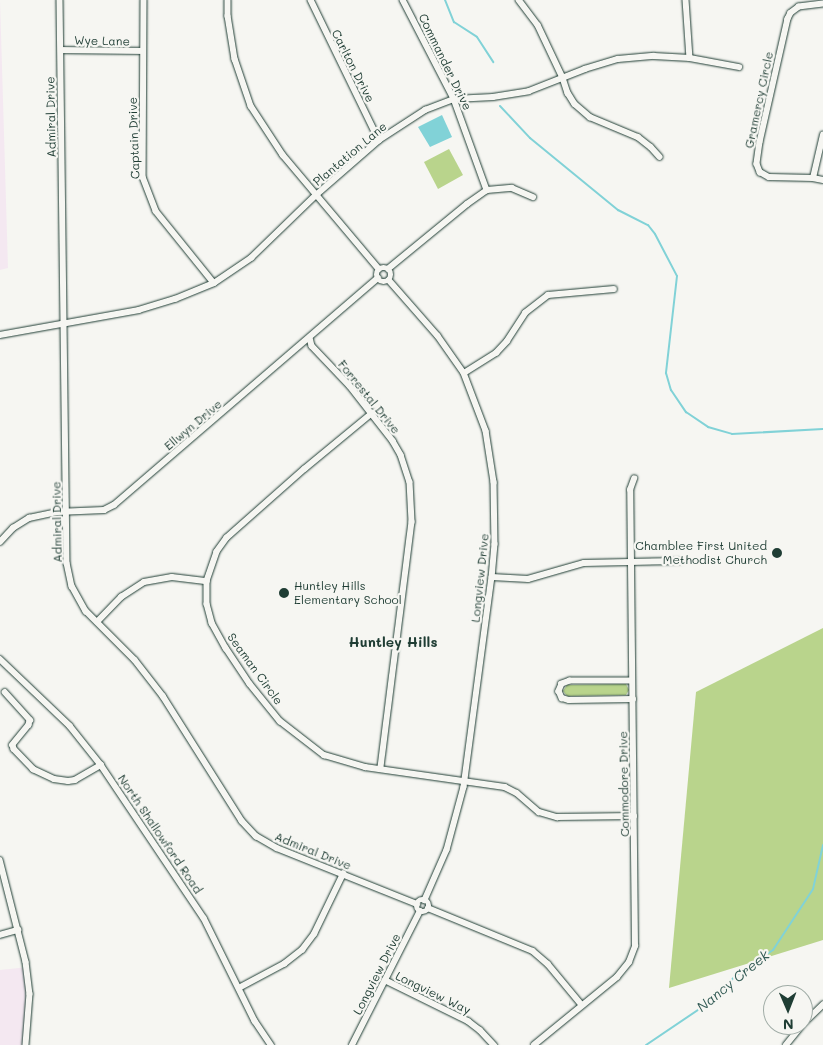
<!DOCTYPE html>
<style>
body{margin:0}
#map{position:relative;width:823px;height:1045px;overflow:hidden;background:#f6f6f2;font-family:Mali,sans-serif}
div>[style]{position:absolute}
[style*='--x']{left:calc(var(--x)*1px);top:calc(var(--y)*1px);width:calc(var(--w)*1px);rotate:calc(var(--a)*1deg)}
.built>*{inset:0;background:#f4e8f1}
.green>*{inset:0;background:#b9d48c}
.water>*{inset:0;background:#81d2d7}
.stream>*{height:2px;margin:-1px;padding:0 1px;transform-origin:1px;border-radius:1px;background:#81d2d7}
.roads{filter:drop-shadow(0 0 1px #1f3d34) drop-shadow(0 0 1px #1f3d34)}
.minor>*{height:5.5px;margin:-2.75px;padding:0 2.75px;transform-origin:2.75px;border-radius:2.75px;background:#f6f6f2}
.minor>.ring{margin:-2.75px;padding:0;box-sizing:content-box;background:none;border:5.5px solid #f6f6f2;border-radius:50%}
.dots>*{width:14px;height:14px;translate:-50% -50%;box-sizing:border-box;border:2px solid #f6f6f2;border-radius:50%}
span{translate:-50% -50%;white-space:nowrap;text-align:center;line-height:1.15;-webkit-text-stroke:4.5px #f6f6f2;paint-order:stroke}
.street-label{font-size:12px;color:#1f3d34}
.poi-label{font-size:12px;color:#1f3d34}
.right{translate:-100% -50%;text-align:right}
.left{translate:0 -50%;text-align:left}
.neighbourhood-label{font-size:14px;color:#1f3d34;font-weight:700}
.water-label{font-size:14px;color:#335b55;font-style:italic}
.north{position:absolute;left:763px;top:985px;width:50px;height:50px;box-sizing:border-box;background:#f6f6f2;border:1px solid #a0aca6;border-radius:50%;rotate:179deg;font-size:14px;font-weight:700;line-height:20px;text-align:center;color:#1f3d34}
.north::after{content:'';display:block;margin:auto;width:18px;height:22px;background:#1f3d34;clip-path:polygon(50% 0,100% 100%,50% 72%,0 100%)}
</style>
<div id="map">
<div class="built">
<div style="clip-path:polygon(0 0,8px 268px,0 270px)"></div>
<div style="clip-path:polygon(28px 967px,26px 1045px,0 1045px,0 970px)"></div>
</div>
<div class="green">
<div style="clip-path:polygon(449px 149px,463px 175px,438px 189px,424px 162px)"></div>
<div style="clip-path:polygon(823px 628px,823px 940px,669px 988px,696px 692px)"></div>
<div style="clip-path:polygon(626px 684px,629px 690px,626px 695px,567px 696px,563px 691px,567px 685px)"></div>
</div>
<div class="water">
<div style="clip-path:polygon(442px 115px,452px 137px,430px 147px,418px 127px)"></div>
</div>
<div class="stream">
<div style="--x:445;--y:0;--w:24;--a:68"></div>
<div style="--x:454;--y:22;--w:27;--a:33"></div>
<div style="--x:477;--y:37;--w:30;--a:57"></div>
<div style="--x:500;--y:106;--w:44;--a:46.8"></div>
<div style="--x:530;--y:138;--w:114;--a:39.3"></div>
<div style="--x:618;--y:210;--w:34;--a:27"></div>
<div style="--x:648;--y:225;--w:11;--a:52"></div>
<div style="--x:655;--y:234;--w:47;--a:62.4"></div>
<div style="--x:677;--y:276;--w:98;--a:96.5"></div>
<div style="--x:666;--y:373;--w:18;--a:74"></div>
<div style="--x:671;--y:390;--w:27;--a:56"></div>
<div style="--x:686;--y:412;--w:27;--a:34"></div>
<div style="--x:708;--y:427;--w:25;--a:16"></div>
<div style="--x:732;--y:434;--w:91;--a:-3.1"></div>
<div style="--x:646;--y:1045;--w:89;--a:-34"></div>
<div style="--x:720;--y:995;--w:23;--a:-52"></div>
<div style="--x:734;--y:977;--w:47;--a:-34.7"></div>
<div style="--x:773;--y:950;--w:73;--a:-56.7"></div>
<div style="--x:813;--y:889;--w:45;--a:-77.2"></div>
</div>
<div class="roads">
<div class="minor">
<div style="--x:60;--y:0;--w:563;--a:89.29"></div>
<div style="--x:67;--y:563;--w:24;--a:78"></div>
<div style="--x:72;--y:586;--w:29;--a:61"></div>
<div style="--x:86;--y:611;--w:69;--a:45"></div>
<div style="--x:135;--y:660;--w:46;--a:52.1"></div>
<div style="--x:163;--y:696;--w:148;--a:57.7"></div>
<div style="--x:242;--y:821;--w:21;--a:47"></div>
<div style="--x:256;--y:836;--w:24;--a:30"></div>
<div style="--x:277;--y:848;--w:151;--a:21.8"></div>
<div style="--x:144;--y:0;--w:177;--a:90.3"></div>
<div style="--x:143;--y:177;--w:36;--a:69"></div>
<div style="--x:156;--y:211;--w:92;--a:51.1"></div>
<div style="--x:228;--y:0;--w:16;--a:90"></div>
<div style="--x:228;--y:16;--w:44;--a:80.8"></div>
<div style="--x:235;--y:59;--w:50;--a:71.2"></div>
<div style="--x:251;--y:106;--w:59;--a:56.9"></div>
<div style="--x:283;--y:155;--w:149;--a:49.9"></div>
<div style="--x:311;--y:0;--w:156;--a:64.1"></div>
<div style="--x:403;--y:0;--w:111;--a:62.7"></div>
<div style="--x:454;--y:99;--w:97;--a:70.1"></div>
<div style="--x:519;--y:0;--w:31;--a:53"></div>
<div style="--x:538;--y:25;--w:59;--a:64.7"></div>
<div style="--x:563;--y:78;--w:16;--a:72"></div>
<div style="--x:568;--y:93;--w:13;--a:58"></div>
<div style="--x:575;--y:104;--w:20;--a:41"></div>
<div style="--x:590;--y:117;--w:52;--a:22.6"></div>
<div style="--x:638;--y:137;--w:16;--a:38"></div>
<div style="--x:651;--y:147;--w:13;--a:48"></div>
<div style="--x:686;--y:0;--w:58;--a:86.1"></div>
<div style="--x:823;--y:4;--w:24;--a:173"></div>
<div style="--x:799;--y:7;--w:10;--a:143"></div>
<div style="--x:791;--y:13;--w:7;--a:117"></div>
<div style="--x:788;--y:19;--w:126;--a:102.8"></div>
<div style="--x:760;--y:142;--w:22;--a:98"></div>
<div style="--x:757;--y:164;--w:9;--a:69"></div>
<div style="--x:760;--y:172;--w:10;--a:29"></div>
<div style="--x:769;--y:177;--w:44;--a:1.3"></div>
<div style="--x:813;--y:178;--w:44;--a:-76.9"></div>
<div style="--x:61;--y:50;--w:82;--a:0.7"></div>
<div style="--x:813;--y:178;--w:10;--a:11"></div>
<div class="ring" style="left:377px;top:268px;width:8.5px;height:8.5px"></div>
<div style="--x:388;--y:269;--w:102;--a:-39.4"></div>
<div style="--x:467;--y:204;--w:24;--a:-35"></div>
<div style="--x:487;--y:190;--w:25;--a:-5"></div>
<div style="--x:512;--y:188;--w:23;--a:23"></div>
<div style="--x:389;--y:280;--w:74;--a:48.8"></div>
<div style="--x:438;--y:336;--w:45;--a:54.9"></div>
<div style="--x:464;--y:373;--w:62;--a:69.2"></div>
<div style="--x:486;--y:431;--w:52;--a:81.1"></div>
<div style="--x:494;--y:482;--w:62;--a:89.1"></div>
<div style="--x:495;--y:544;--w:33;--a:95"></div>
<div style="--x:492;--y:577;--w:212;--a:97.6"></div>
<div style="--x:464;--y:787;--w:65;--a:105.1"></div>
<div style="--x:447;--y:850;--w:55;--a:113.7"></div>
<div style="--x:0;--y:335;--w:141;--a:-10.2"></div>
<div style="--x:139;--y:310;--w:38;--a:-17"></div>
<div style="--x:175;--y:299;--w:42;--a:-22.3"></div>
<div style="--x:214;--y:283;--w:45;--a:-34"></div>
<div style="--x:251;--y:258;--w:91;--a:-44.1"></div>
<div style="--x:316;--y:195;--w:84;--a:-41.1"></div>
<div style="--x:379;--y:140;--w:55;--a:-33.1"></div>
<div style="--x:425;--y:110;--w:31;--a:-21"></div>
<div style="--x:454;--y:99;--w:39;--a:-3"></div>
<div style="--x:493;--y:97;--w:36;--a:-9"></div>
<div style="--x:529;--y:91;--w:60;--a:-21.4"></div>
<div style="--x:585;--y:69;--w:34;--a:-17"></div>
<div style="--x:618;--y:59;--w:36;--a:-5"></div>
<div style="--x:654;--y:56;--w:36;--a:3"></div>
<div style="--x:690;--y:58;--w:50;--a:10.4"></div>
<div style="--x:310;--y:338;--w:8;--a:76"></div>
<div style="--x:312;--y:346;--w:55;--a:46.5"></div>
<div style="--x:350;--y:386;--w:70;--a:52"></div>
<div style="--x:393;--y:441;--w:16;--a:60"></div>
<div style="--x:401;--y:455;--w:28;--a:72"></div>
<div style="--x:410;--y:482;--w:40;--a:87.1"></div>
<div style="--x:412;--y:522;--w:249;--a:97.2"></div>
<div style="--x:464;--y:373;--w:38;--a:-32"></div>
<div style="--x:496;--y:353;--w:16;--a:-47"></div>
<div style="--x:507;--y:341;--w:33;--a:-57"></div>
<div style="--x:525;--y:313;--w:29;--a:-38"></div>
<div style="--x:548;--y:295;--w:66;--a:-5.2"></div>
<div style="--x:373;--y:413;--w:88;--a:140.5"></div>
<div style="--x:305;--y:469;--w:104;--a:138.5"></div>
<div style="--x:227;--y:538;--w:17;--a:126"></div>
<div style="--x:217;--y:552;--w:31;--a:109"></div>
<div style="--x:207;--y:581;--w:23;--a:90"></div>
<div style="--x:207;--y:604;--w:20;--a:75"></div>
<div style="--x:212;--y:623;--w:29;--a:61"></div>
<div style="--x:226;--y:648;--w:43;--a:56.3"></div>
<div style="--x:250;--y:684;--w:48;--a:51"></div>
<div style="--x:280;--y:721;--w:56;--a:37.7"></div>
<div style="--x:324;--y:755;--w:43;--a:16.3"></div>
<div style="--x:365;--y:767;--w:141;--a:8.1"></div>
<div style="--x:505;--y:787;--w:13;--a:27"></div>
<div style="--x:517;--y:793;--w:29;--a:41"></div>
<div style="--x:539;--y:812;--w:19;--a:16"></div>
<div style="--x:557;--y:817;--w:77;--a:-0.7"></div>
<div style="--x:0;--y:542;--w:19;--a:-47"></div>
<div style="--x:13;--y:528;--w:19;--a:-32"></div>
<div style="--x:29;--y:518;--w:29;--a:-12"></div>
<div style="--x:57;--y:512;--w:47;--a:-2.4"></div>
<div style="--x:104;--y:510;--w:11;--a:-27"></div>
<div style="--x:114;--y:505;--w:348;--a:-40.7"></div>
<div style="--x:492;--y:577;--w:36;--a:3"></div>
<div style="--x:528;--y:579;--w:58;--a:-15.9"></div>
<div style="--x:584;--y:563;--w:96;--a:-1.2"></div>
<div style="--x:97;--y:622;--w:35;--a:-46"></div>
<div style="--x:121;--y:597;--w:27;--a:-33"></div>
<div style="--x:144;--y:582;--w:28;--a:-10"></div>
<div style="--x:172;--y:577;--w:35;--a:7"></div>
<div style="--x:0;--y:659;--w:97;--a:43.7"></div>
<div style="--x:70;--y:726;--w:50;--a:51.5"></div>
<div style="--x:101;--y:765;--w:184;--a:56.1"></div>
<div style="--x:204;--y:918;--w:115;--a:63.7"></div>
<div style="--x:255;--y:1021;--w:29;--a:56"></div>
<div style="--x:632;--y:681;--w:62;--a:180"></div>
<div style="--x:570;--y:681;--w:9;--a:159"></div>
<div style="--x:562;--y:684;--w:8;--a:113"></div>
<div style="--x:559;--y:691;--w:8;--a:67"></div>
<div style="--x:562;--y:698;--w:7;--a:16"></div>
<div style="--x:569;--y:700;--w:64;--a:-0.9"></div>
<div style="--x:5;--y:692;--w:38;--a:48"></div>
<div style="--x:30;--y:720;--w:5;--a:101"></div>
<div style="--x:29;--y:725;--w:26;--a:129"></div>
<div style="--x:13;--y:745;--w:4;--a:76"></div>
<div style="--x:14;--y:749;--w:28;--a:46"></div>
<div style="--x:33;--y:769;--w:23;--a:25"></div>
<div style="--x:54;--y:779;--w:14;--a:8"></div>
<div style="--x:68;--y:781;--w:7;--a:-8"></div>
<div style="--x:75;--y:780;--w:30;--a:-30"></div>
<div style="--x:0;--y:860;--w:105;--a:75.7"></div>
<div style="--x:26;--y:962;--w:32;--a:83"></div>
<div style="--x:30;--y:994;--w:51;--a:94.5"></div>
<div class="ring" style="left:417px;top:900px;width:6.5px;height:6.5px"></div>
<div style="--x:428;--y:908;--w:113;--a:22.3"></div>
<div style="--x:533;--y:951;--w:20;--a:41"></div>
<div style="--x:548;--y:964;--w:53;--a:50.3"></div>
<div style="--x:0;--y:935;--w:19;--a:-16"></div>
<div style="--x:385;--y:980;--w:93;--a:26.3"></div>
<div style="--x:468;--y:1021;--w:15;--a:37"></div>
<div style="--x:480;--y:1030;--w:21;--a:47"></div>
<div style="--x:239;--y:988;--w:51;--a:-28.1"></div>
<div style="--x:284;--y:964;--w:23;--a:-38"></div>
<div style="--x:302;--y:950;--w:20;--a:-53"></div>
<div style="--x:314;--y:934;--w:67;--a:-64.2"></div>
<div style="--x:803;--y:1024;--w:28;--a:-44"></div>
<div style="--x:352;--y:1045;--w:150;--a:-63.1"></div>
<div style="--x:534;--y:1045;--w:107;--a:-39.3"></div>
<div style="--x:617;--y:977;--w:19;--a:-51"></div>
<div style="--x:629;--y:962;--w:17;--a:-69"></div>
<div style="--x:635;--y:946;--w:456;--a:-90.6"></div>
<div style="--x:630;--y:490;--w:12;--a:-70"></div>
<div style="--x:786;--y:1045;--w:26;--a:-51"></div>
</div>
</div>
<div class="dots">
<div style="left:777px;top:553px;background:#1f3d34"></div>
<div style="left:284px;top:593px;background:#1f3d34"></div>
</div>
<div class="street-label">
<span style="left:102px;top:41px;rotate:1deg">Wye Lane</span>
<span style="left:445px;top:62px;rotate:64deg">Commander Drive</span>
<span style="left:353px;top:66px;rotate:63deg">Carlton Drive</span>
<span style="left:759px;top:100px;rotate:-78deg">Gramercy Circle</span>
<span style="left:51px;top:117px;rotate:-91deg">Admiral Drive</span>
<span style="left:134px;top:138px;rotate:-92deg">Captain Drive</span>
<span style="left:350px;top:154px;rotate:-40deg">Plantation Lane</span>
<span style="left:369px;top:397px;rotate:51deg">Forrestal Drive</span>
<span style="left:193px;top:425px;rotate:-40deg">Ellwyn Drive</span>
<span style="left:57px;top:522px;rotate:-91deg">Admiral Drive</span>
<span style="left:480px;top:578px;rotate:-84deg">Longview Drive</span>
<span style="left:255px;top:669px;rotate:54deg">Seaman Circle</span>
<span style="left:624px;top:784px;rotate:-91deg">Commodore Drive</span>
<span style="left:160px;top:834px;rotate:56deg">North Shallowford Road</span>
<span style="left:313px;top:851px;rotate:22deg">Admiral Drive</span>
<span style="left:377px;top:974px;rotate:-63deg">Longview Drive</span>
<span style="left:433px;top:993px;rotate:26deg">Longview Way</span>
</div>
<div class="poi-label">
<span class="right" style="left:767px;top:553px">Chamblee First United<br>Methodist Church</span>
<span class="left" style="left:294px;top:593px">Huntley Hills<br>Elementary School</span>
</div>
<div class="neighbourhood-label">
<span style="left:393px;top:642px">Huntley Hills</span>
</div>
<div class="water-label">
<span style="left:733px;top:981px;rotate:-39deg">Nancy Creek</span>
</div>
<div class="north">N</div>
</div>
